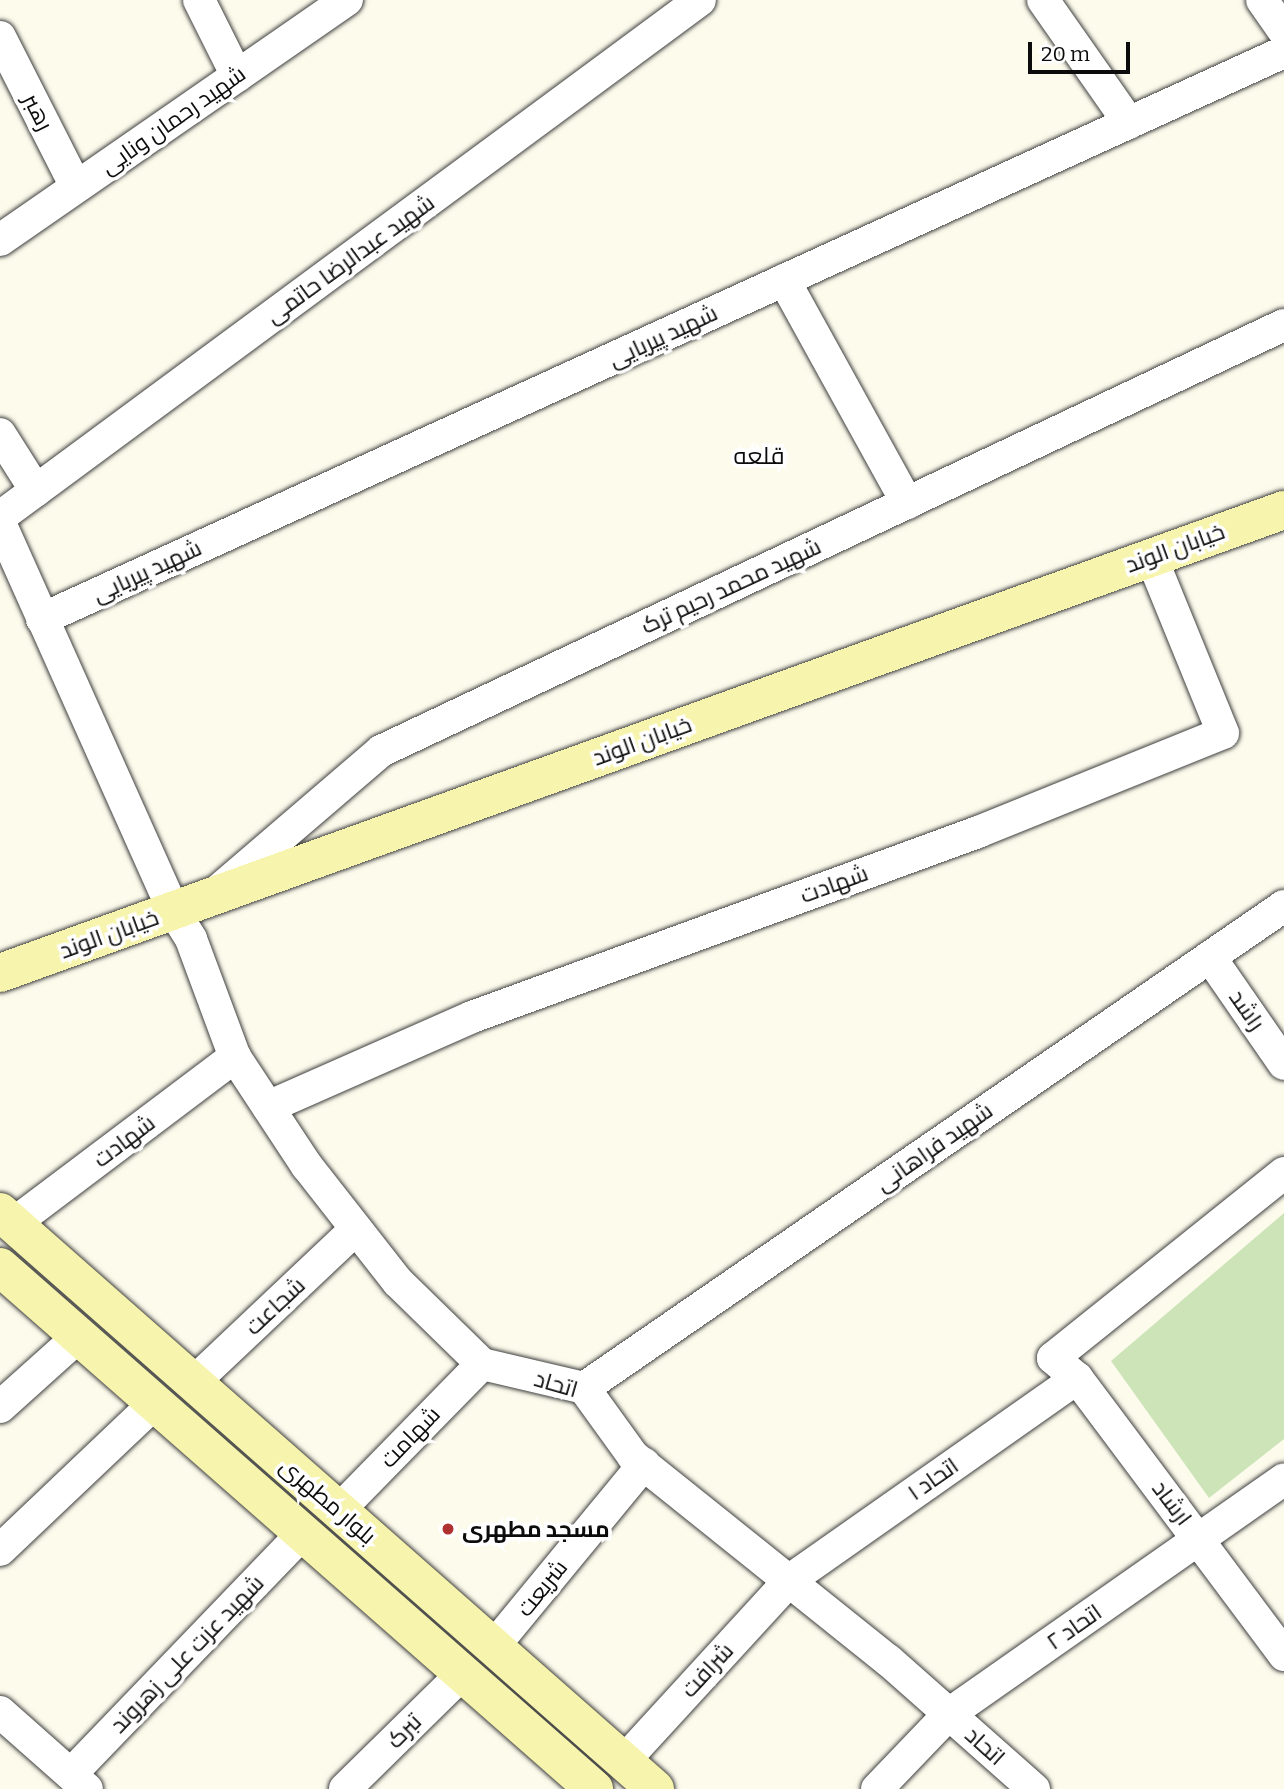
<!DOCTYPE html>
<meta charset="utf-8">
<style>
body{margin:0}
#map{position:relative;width:1284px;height:1789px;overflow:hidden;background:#fdfbec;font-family:Bitter,Cairo,serif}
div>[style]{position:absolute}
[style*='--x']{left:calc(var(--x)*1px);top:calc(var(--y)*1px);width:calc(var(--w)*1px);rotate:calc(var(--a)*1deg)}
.green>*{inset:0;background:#cde4b9}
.roads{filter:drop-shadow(0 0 2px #3f3f3f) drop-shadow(0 0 2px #3f3f3f)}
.street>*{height:32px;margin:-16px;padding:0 16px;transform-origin:16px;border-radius:16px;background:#fff}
.secondary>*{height:38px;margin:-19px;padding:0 19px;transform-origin:19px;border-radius:19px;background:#f7f4ad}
.dots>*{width:19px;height:19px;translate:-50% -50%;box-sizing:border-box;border:4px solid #fff;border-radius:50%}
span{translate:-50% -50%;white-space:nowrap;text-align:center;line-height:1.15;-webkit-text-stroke:7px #fff;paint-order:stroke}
.street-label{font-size:23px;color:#0c0c0c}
.poi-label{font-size:23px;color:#0c0c0c;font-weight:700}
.left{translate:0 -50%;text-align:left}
.neighbourhood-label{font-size:24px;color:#0c0c0c}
.scale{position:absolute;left:1028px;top:42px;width:102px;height:32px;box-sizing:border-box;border:4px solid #0c0c0c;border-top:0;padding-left:9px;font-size:21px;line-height:24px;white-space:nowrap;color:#0c0c0c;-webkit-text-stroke:5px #fff;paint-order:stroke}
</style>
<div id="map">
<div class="green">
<div style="clip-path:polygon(1284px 1213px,1284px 1439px,1209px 1498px,1111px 1361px)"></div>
</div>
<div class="roads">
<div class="street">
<div style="--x:199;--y:0;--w:85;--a:63.4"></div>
<div style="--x:1043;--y:0;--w:150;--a:55"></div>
<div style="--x:1262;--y:0;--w:38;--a:55"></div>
<div style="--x:0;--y:37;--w:168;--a:63.1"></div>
<div style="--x:0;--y:240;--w:422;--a:-34.7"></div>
<div style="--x:784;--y:280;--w:255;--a:61.1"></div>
<div style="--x:0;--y:434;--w:67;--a:57.7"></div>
<div style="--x:0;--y:517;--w:870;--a:-36.45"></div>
<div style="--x:0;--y:523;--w:424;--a:65.9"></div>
<div style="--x:173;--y:910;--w:34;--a:58"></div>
<div style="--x:191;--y:939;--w:126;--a:69.6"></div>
<div style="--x:235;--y:1057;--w:131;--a:56.6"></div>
<div style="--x:307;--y:1166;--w:147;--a:51.9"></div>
<div style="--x:398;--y:1282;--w:117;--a:44.3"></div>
<div style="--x:482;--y:1364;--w:105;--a:13.2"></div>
<div style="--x:584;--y:1388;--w:84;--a:54.2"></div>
<div style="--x:633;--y:1456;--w:327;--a:38.7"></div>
<div style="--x:888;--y:1660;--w:195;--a:41.5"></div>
<div style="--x:42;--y:619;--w:1365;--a:-24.54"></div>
<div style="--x:219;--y:890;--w:213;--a:-40.6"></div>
<div style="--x:381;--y:751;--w:998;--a:-25.26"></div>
<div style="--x:1210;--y:957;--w:130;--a:55.3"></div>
<div style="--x:268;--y:1107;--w:223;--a:-23.8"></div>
<div style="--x:472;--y:1017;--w:539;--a:-20.08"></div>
<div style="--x:978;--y:832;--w:264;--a:-22"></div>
<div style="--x:1223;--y:733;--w:190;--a:-112.2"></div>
<div style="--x:1284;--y:1173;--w:296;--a:141.3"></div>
<div style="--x:1053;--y:1358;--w:31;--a:40"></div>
<div style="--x:1077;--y:1378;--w:346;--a:53.2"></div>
<div style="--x:13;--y:1224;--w:278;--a:-37"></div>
<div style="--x:193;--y:1383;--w:224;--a:-43.4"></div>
<div style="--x:584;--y:1388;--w:850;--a:-34.55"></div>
<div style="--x:0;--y:1407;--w:106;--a:-41.9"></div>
<div style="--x:339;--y:1510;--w:204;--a:-45.6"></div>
<div style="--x:0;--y:1550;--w:214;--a:-43.5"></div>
<div style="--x:494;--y:1646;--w:236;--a:-50.5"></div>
<div style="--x:0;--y:1712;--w:116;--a:41.5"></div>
<div style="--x:624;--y:1761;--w:246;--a:-47.5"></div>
<div style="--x:790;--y:1580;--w:351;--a:-35.1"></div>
<div style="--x:71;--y:1774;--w:335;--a:-46.1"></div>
<div style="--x:345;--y:1789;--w:165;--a:-44.5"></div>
<div style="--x:877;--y:1789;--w:104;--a:-46.2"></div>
<div style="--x:949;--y:1714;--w:409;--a:-35"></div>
</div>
<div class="secondary">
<div style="--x:0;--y:973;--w:1365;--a:-19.83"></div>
<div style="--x:0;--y:1212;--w:873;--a:41.38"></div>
<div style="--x:0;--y:1267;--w:791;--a:41.31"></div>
</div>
</div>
<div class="dots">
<div style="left:448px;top:1529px;background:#ae3231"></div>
</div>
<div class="street-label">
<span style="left:38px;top:112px;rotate:63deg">رهبر</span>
<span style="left:173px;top:120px;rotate:-35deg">شهید رحمان ونایی</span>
<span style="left:350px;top:259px;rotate:-36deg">شهید عبدالرضا حاتمی</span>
<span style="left:663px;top:336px;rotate:-25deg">شهید پیریایی</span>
<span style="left:1175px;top:548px;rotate:-20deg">خیابان الوند</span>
<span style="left:147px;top:571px;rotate:-25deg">شهید پیریایی</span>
<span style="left:731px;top:586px;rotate:-25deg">شهید محمد رحیم ترک</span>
<span style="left:642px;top:741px;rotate:-20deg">خیابان الوند</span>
<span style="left:834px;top:884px;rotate:-20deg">شهادت</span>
<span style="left:109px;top:934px;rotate:-20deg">خیابان الوند</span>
<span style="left:1247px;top:1010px;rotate:55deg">راشد</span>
<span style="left:124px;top:1141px;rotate:-37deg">شهادت</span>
<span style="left:934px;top:1147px;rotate:-35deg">شهید فراهانی</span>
<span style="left:275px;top:1306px;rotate:-43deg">شجاعت</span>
<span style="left:556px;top:1384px;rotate:16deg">اتحاد</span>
<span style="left:410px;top:1437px;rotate:-46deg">شهامت</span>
<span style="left:933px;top:1479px;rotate:-35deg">اتحاد ۱</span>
<span style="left:328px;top:1501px;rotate:41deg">بلوار مطهری</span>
<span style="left:1172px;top:1503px;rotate:53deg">ارشاد</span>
<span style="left:542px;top:1588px;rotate:-51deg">شریعت</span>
<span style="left:1074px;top:1627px;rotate:-35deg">اتحاد ۲</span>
<span style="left:187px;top:1654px;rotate:-46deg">شهید عزت علی زهروند</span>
<span style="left:707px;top:1670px;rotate:-47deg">شرافت</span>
<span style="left:404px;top:1731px;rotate:-45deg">تبرک</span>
<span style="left:985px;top:1746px;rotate:42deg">اتحاد</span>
</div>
<div class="poi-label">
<span class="left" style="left:462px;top:1529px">مسجد مطهری</span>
</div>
<div class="neighbourhood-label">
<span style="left:759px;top:457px">قلعه</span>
</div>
<div class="scale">20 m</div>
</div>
